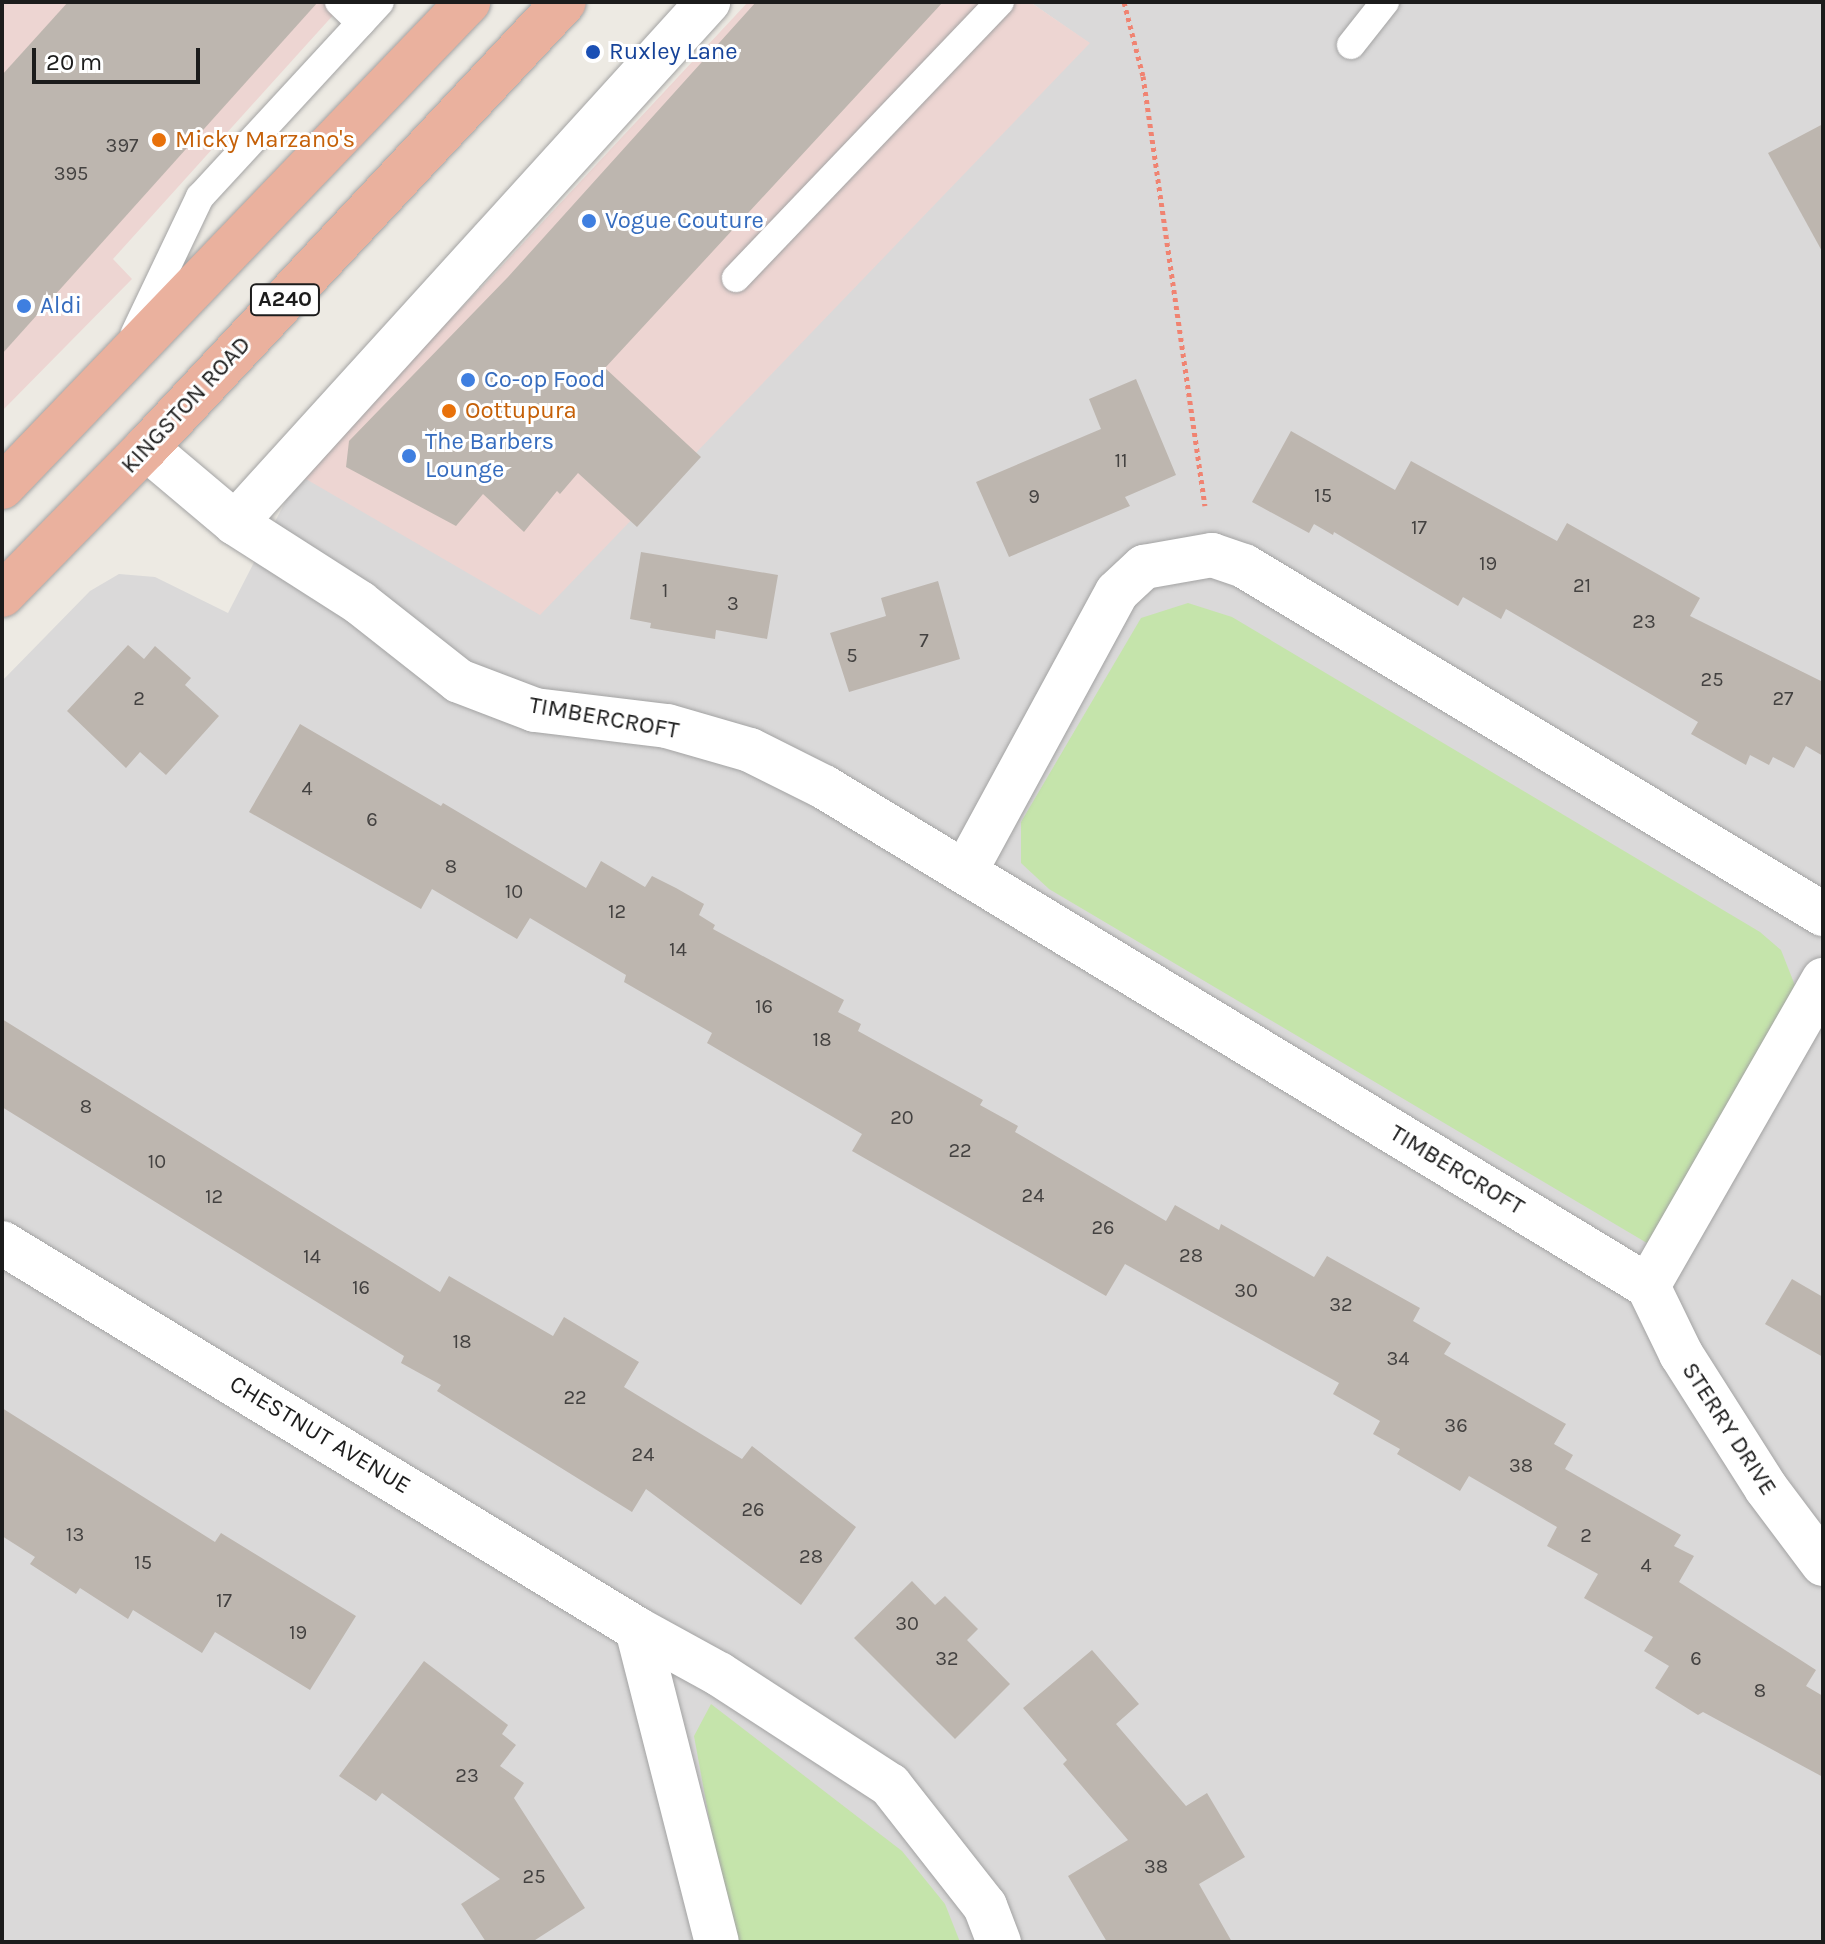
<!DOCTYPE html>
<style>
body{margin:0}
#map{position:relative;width:1825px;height:1944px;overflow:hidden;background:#edeae3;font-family:Karla,sans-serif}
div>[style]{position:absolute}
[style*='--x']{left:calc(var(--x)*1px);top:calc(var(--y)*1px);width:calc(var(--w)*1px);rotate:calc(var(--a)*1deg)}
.residential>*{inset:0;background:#dad9d9}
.commercial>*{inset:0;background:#edd5d2}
.grass>*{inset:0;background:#c5e4ab}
.building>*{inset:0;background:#bdb6af}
.path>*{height:5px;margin-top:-2.5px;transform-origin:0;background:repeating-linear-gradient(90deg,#f08371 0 4px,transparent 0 8px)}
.roads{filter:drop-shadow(0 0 2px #a3a3a3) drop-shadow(0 0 2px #a3a3a3)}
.service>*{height:28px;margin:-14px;padding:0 14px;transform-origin:14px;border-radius:14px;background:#fff}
.minor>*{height:44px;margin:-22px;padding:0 22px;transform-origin:22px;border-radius:22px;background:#fff}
.trunk>*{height:44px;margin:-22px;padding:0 22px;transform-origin:22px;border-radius:22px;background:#eab19e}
.dots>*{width:22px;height:22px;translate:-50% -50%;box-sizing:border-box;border:4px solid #fff;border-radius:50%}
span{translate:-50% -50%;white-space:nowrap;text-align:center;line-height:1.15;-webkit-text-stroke:6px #fff;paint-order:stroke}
.number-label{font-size:20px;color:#444241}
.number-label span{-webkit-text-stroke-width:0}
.shield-label span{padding:2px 6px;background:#fff;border:2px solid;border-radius:6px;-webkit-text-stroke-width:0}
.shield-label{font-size:22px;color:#1c1c1c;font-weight:700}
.transit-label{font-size:24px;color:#164399}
.left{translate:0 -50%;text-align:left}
.food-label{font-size:24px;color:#c56008}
.shop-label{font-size:24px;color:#366cbe}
.street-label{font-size:24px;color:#1c1c1c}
.frame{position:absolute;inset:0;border:4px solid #1c1c1c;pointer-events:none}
.scale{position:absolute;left:32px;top:48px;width:168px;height:36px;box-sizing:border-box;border:4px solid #1c1c1c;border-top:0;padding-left:10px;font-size:24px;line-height:28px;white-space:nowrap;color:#1c1c1c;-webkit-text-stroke:6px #fff;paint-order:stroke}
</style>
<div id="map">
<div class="residential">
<div style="clip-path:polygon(1030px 2px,1823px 2px,1823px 1942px,2px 1942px,2px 681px,90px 591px,119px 574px,155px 577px,228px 613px,299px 475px,1089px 43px)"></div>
</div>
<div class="commercial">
<div style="clip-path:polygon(2px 2px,345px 2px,113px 259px,132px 279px,2px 411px)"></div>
<div style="clip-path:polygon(748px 2px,1030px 2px,1090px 43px,540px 615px,299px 475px,497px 271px)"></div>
</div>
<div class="grass">
<div style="clip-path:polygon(1188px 603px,1232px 617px,1760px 932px,1781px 950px,1796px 988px,1652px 1246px,1049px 889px,1021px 863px,1021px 822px,1141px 618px)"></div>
<div style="clip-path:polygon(711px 1704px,902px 1851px,945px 1904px,960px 1942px,736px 1942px,724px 1900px,694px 1736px)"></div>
</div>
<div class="building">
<div style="clip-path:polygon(68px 2px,318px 2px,2px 354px,2px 75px)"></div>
<div style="clip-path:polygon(756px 2px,943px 2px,605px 368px,701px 457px,637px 527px,578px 473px,560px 494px,557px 491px,524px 532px,483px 494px,456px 526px,346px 467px,349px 441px,508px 277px)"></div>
<div style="clip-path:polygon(1823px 124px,1823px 253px,1768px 153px)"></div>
<div style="clip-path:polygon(1136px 379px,1176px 475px,1125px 497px,1130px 506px,1009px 557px,976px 482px,1101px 429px,1089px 399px)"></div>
<div style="clip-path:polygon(1291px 431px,1395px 490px,1411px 461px,1557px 541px,1567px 523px,1700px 598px,1690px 616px,1823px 682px,1823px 756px,1806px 746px,1794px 768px,1773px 757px,1769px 765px,1750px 755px,1746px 765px,1691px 734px,1698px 722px,1506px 609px,1501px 619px,1463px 597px,1458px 606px,1334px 532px,1333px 535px,1314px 524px,1309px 533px,1252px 502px)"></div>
<div style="clip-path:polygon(641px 552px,778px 575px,767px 639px,716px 630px,715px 639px,650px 628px,651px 623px,630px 619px)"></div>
<div style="clip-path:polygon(938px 581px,960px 659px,849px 692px,830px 633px,886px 616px,881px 598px)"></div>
<div style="clip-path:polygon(128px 645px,144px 659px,155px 646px,191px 678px,185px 685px,219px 716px,166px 775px,140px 752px,126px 768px,67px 711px)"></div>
<div style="clip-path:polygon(300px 724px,441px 806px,443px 803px,586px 888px,601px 861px,645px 887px,652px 876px,676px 888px,704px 904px,699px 915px,715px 925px,713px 929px,844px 1000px,838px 1012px,861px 1024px,858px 1031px,983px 1100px,980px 1105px,1018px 1126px,1015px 1132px,1166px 1221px,1175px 1205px,1219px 1230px,1221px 1224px,1314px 1277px,1327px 1256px,1420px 1308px,1413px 1321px,1451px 1343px,1444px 1354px,1566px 1424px,1554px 1444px,1573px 1455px,1565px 1469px,1681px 1535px,1674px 1546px,1694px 1556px,1679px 1582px,1816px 1670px,1806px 1686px,1823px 1696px,1823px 1777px,1703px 1712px,1698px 1715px,1655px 1688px,1669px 1666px,1644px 1651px,1653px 1637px,1584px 1598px,1598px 1574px,1547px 1546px,1557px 1527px,1469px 1476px,1460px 1491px,1397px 1454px,1400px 1449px,1373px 1434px,1380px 1421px,1333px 1394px,1339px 1383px,1125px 1264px,1106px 1296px,852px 1151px,862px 1134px,707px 1043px,712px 1033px,624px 982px,626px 975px,530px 918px,517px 939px,432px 889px,421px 909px,249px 812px)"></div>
<div style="clip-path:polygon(2px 1019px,440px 1292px,449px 1276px,553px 1336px,564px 1317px,639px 1362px,624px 1387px,742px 1459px,752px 1446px,856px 1527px,801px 1605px,646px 1489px,632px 1512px,437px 1391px,441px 1385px,401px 1363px,404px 1356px,2px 1107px)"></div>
<div style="clip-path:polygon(1792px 1279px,1823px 1297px,1823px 1357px,1765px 1324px)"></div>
<div style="clip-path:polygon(2px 1408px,215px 1542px,221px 1533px,356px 1616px,310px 1690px,215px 1632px,202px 1653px,133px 1610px,128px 1619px,80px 1588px,76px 1594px,30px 1564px,35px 1557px,2px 1536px)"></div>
<div style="clip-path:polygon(912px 1581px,935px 1605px,945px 1596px,978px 1629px,967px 1640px,1010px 1684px,955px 1739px,854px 1638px)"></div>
<div style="clip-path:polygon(1092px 1650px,1139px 1704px,1116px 1724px,1186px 1806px,1207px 1793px,1245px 1857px,1199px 1884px,1232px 1942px,1107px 1942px,1068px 1876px,1128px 1840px,1063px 1764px,1067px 1760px,1023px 1708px)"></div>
<div style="clip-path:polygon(424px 1661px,508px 1725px,502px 1734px,516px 1745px,500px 1766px,524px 1783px,514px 1798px,585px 1908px,532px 1942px,486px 1942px,461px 1904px,500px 1879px,382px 1793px,376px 1801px,339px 1776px)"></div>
</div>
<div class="path">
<div style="--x:1124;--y:2;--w:76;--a:75.6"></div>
<div style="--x:1143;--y:76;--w:434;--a:81.8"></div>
</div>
<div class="roads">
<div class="service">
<div style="--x:339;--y:2;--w:30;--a:44"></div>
<div style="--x:1351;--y:45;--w:55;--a:-51.7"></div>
<div style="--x:736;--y:278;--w:382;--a:-46.3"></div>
<div style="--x:135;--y:333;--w:151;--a:-64.5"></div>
<div style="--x:200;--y:197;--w:265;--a:-47.3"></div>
</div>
<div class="minor">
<div style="--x:146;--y:448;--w:116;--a:40.1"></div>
<div style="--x:235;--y:523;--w:148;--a:32.6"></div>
<div style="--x:360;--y:603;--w:126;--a:38.2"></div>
<div style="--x:459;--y:681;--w:81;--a:20.9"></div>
<div style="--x:535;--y:710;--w:133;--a:6.9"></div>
<div style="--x:667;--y:726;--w:86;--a:16.1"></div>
<div style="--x:750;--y:750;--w:83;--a:26.6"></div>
<div style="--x:824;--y:787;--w:963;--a:31.2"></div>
<div style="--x:1648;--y:1286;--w:353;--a:-60.2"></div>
<div style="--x:235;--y:523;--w:704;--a:-47.76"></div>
<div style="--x:966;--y:870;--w:316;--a:-61.5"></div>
<div style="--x:1117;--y:592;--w:37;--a:-43"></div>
<div style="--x:1144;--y:567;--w:69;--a:-10"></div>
<div style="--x:1212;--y:555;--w:34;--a:19"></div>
<div style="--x:1244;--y:566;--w:676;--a:31.01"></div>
<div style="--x:2;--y:1243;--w:743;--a:31.29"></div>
<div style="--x:637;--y:1629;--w:323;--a:75.7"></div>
<div style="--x:1648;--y:1286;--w:76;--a:64.1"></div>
<div style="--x:1681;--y:1354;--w:159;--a:57.6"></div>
<div style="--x:1766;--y:1488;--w:95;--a:53.1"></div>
<div style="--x:637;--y:1629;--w:94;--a:28.8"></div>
<div style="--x:719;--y:1674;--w:204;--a:33"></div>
<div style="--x:890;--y:1785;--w:154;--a:51.9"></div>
<div style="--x:985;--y:1906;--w:39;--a:69"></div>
</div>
<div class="trunk">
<div style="--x:2;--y:487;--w:673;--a:-46.14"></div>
<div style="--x:2;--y:595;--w:206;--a:-45.6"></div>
<div style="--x:146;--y:448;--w:611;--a:-46.86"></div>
</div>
</div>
<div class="dots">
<div style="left:593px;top:52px;background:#1a4fb4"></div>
<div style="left:159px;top:140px;background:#e8710a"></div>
<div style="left:589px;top:221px;background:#3f7fe0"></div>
<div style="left:24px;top:306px;background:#3f7fe0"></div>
<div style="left:468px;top:380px;background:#3f7fe0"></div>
<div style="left:449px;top:411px;background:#e8710a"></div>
<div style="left:409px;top:456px;background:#3f7fe0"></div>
</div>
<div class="number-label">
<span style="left:122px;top:145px">397</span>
<span style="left:71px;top:173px">395</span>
<span style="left:1121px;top:460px">11</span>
<span style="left:1323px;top:495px">15</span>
<span style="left:1034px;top:496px">9</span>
<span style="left:1419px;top:527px">17</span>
<span style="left:1488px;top:563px">19</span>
<span style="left:1582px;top:585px">21</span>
<span style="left:665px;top:590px">1</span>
<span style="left:733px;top:603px">3</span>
<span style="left:1644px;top:621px">23</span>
<span style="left:924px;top:640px">7</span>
<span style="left:852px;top:655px">5</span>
<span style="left:1712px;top:679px">25</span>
<span style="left:139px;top:698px">2</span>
<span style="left:1783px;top:698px">27</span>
<span style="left:307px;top:788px">4</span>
<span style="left:372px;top:819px">6</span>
<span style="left:451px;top:866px">8</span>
<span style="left:514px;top:891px">10</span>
<span style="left:617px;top:911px">12</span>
<span style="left:678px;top:949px">14</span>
<span style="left:764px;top:1006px">16</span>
<span style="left:822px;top:1039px">18</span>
<span style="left:86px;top:1106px">8</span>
<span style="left:902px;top:1117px">20</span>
<span style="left:960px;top:1150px">22</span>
<span style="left:157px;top:1161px">10</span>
<span style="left:1033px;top:1195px">24</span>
<span style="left:214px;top:1196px">12</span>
<span style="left:1103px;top:1227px">26</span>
<span style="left:1191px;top:1255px">28</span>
<span style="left:312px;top:1256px">14</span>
<span style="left:361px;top:1287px">16</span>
<span style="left:1246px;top:1290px">30</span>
<span style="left:1341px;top:1304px">32</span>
<span style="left:462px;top:1341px">18</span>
<span style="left:1398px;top:1358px">34</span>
<span style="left:575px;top:1397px">22</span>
<span style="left:1456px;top:1425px">36</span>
<span style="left:643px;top:1454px">24</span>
<span style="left:1521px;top:1465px">38</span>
<span style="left:753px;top:1509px">26</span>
<span style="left:75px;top:1534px">13</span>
<span style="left:1586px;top:1535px">2</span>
<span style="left:811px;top:1556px">28</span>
<span style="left:143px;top:1562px">15</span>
<span style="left:1646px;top:1565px">4</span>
<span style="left:224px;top:1600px">17</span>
<span style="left:907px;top:1623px">30</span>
<span style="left:298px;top:1632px">19</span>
<span style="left:947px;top:1658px">32</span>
<span style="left:1696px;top:1658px">6</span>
<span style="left:1760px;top:1690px">8</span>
<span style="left:467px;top:1775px">23</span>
<span style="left:1156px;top:1866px">38</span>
<span style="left:534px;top:1876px">25</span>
</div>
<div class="shield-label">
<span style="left:285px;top:300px">A240</span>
</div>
<div class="transit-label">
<span class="left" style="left:609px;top:52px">Ruxley Lane</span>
</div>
<div class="food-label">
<span class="left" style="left:175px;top:140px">Micky Marzano's</span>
<span class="left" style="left:465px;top:411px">Oottupura</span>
</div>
<div class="shop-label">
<span class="left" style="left:605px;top:221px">Vogue Couture</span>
<span class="left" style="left:40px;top:306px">Aldi</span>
<span class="left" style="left:484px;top:380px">Co-op Food</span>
<span class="left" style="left:425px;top:456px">The Barbers<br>Lounge</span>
</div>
<div class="street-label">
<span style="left:186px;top:405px;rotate:-47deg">KINGSTON ROAD</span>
<span style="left:604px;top:718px;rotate:10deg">TIMBERCROFT</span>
<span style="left:1457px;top:1170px;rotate:31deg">TIMBERCROFT</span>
<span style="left:1729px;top:1429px;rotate:57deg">STERRY DRIVE</span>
<span style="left:320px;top:1435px;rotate:31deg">CHESTNUT AVENUE</span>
</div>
<div class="frame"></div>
<div class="scale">20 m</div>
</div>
